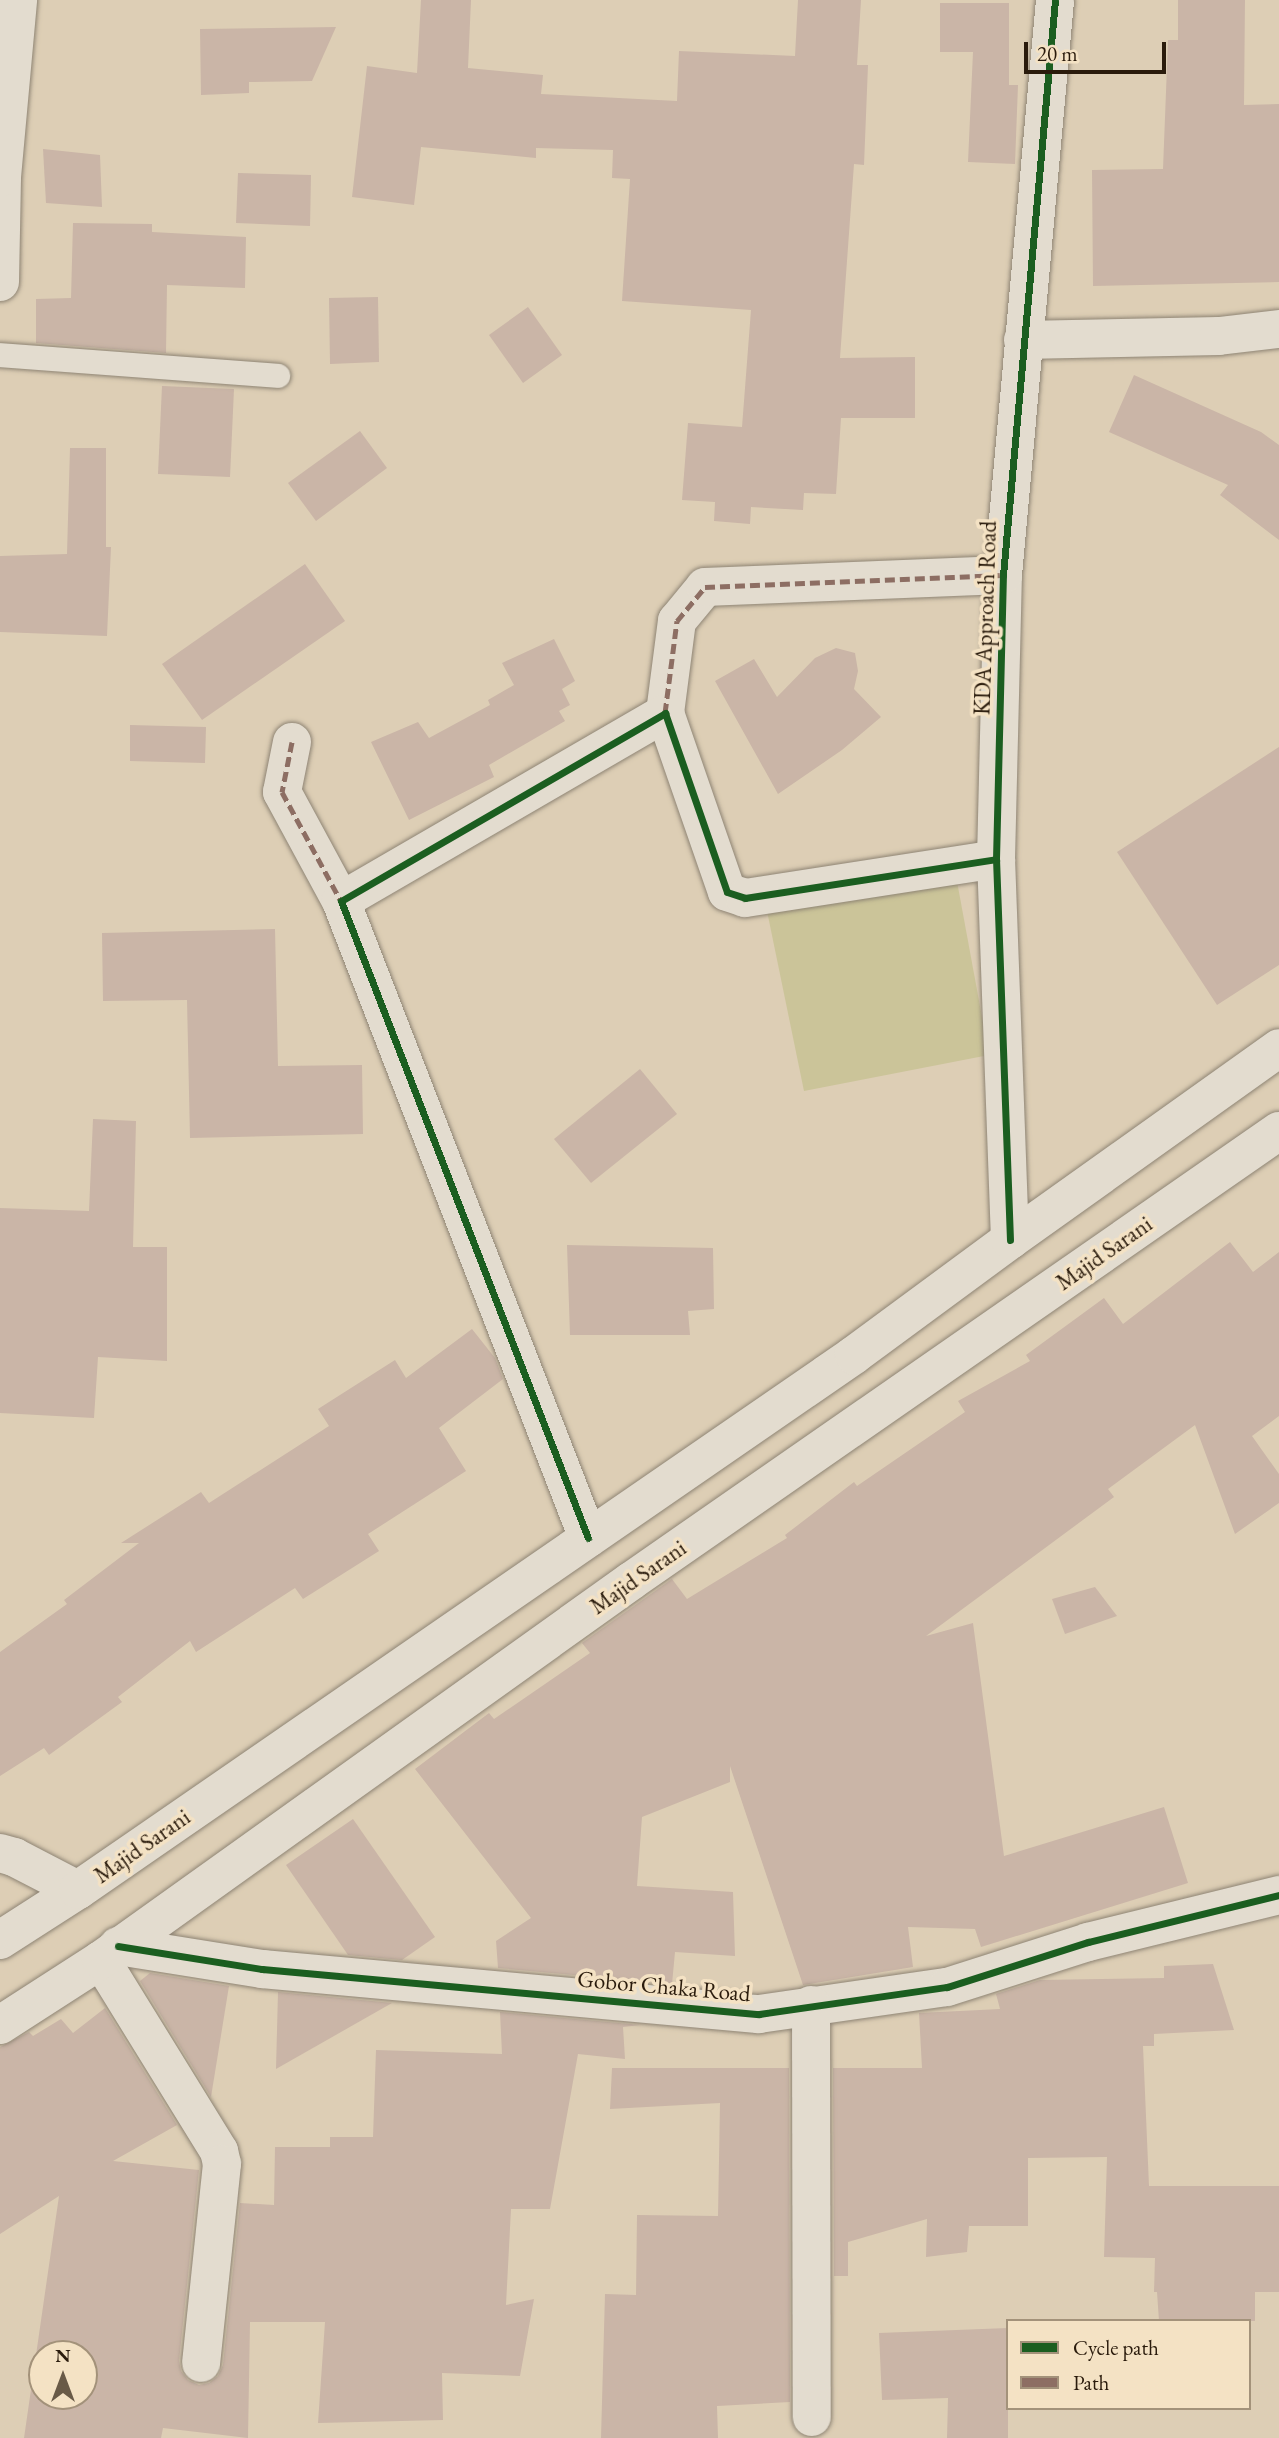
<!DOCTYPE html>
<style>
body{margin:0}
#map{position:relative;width:1279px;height:2438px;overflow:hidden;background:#ddceb5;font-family:"EB Garamond",serif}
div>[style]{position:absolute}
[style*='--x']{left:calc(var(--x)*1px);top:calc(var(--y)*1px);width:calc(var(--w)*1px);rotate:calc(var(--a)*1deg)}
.green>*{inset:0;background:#cbc499}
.building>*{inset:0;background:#cab5a7}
.roads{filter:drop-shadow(0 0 2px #8e8474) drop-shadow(0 0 2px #8e8474)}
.lane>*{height:24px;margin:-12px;padding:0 12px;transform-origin:12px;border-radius:12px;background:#e3dccf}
.street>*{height:38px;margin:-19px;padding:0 19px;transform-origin:19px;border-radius:19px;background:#e3dccf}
.secondary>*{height:38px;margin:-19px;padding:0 19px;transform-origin:19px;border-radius:19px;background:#e3dccf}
.quiet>*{height:5px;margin-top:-2.5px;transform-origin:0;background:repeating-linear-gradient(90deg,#8d6e63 0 10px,transparent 0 15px)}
.cycleway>*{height:7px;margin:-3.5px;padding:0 3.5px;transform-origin:3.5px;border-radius:3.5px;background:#1b5e20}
span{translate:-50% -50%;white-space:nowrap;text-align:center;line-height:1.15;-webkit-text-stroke:7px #f4e2c4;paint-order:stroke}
.street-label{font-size:23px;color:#2a1b0c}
.legend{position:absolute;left:1006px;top:2319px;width:245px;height:91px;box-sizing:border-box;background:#f4e2c4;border:2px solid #a3927a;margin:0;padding:9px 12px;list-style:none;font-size:21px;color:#2a1b0c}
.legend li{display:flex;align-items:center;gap:14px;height:35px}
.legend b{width:35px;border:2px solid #a3927a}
.north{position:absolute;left:28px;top:2340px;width:70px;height:70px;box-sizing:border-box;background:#f4e2c4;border:2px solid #a3927a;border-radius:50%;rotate:0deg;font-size:19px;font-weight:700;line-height:28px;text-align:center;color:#2a1b0c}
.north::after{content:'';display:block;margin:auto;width:24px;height:32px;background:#695a47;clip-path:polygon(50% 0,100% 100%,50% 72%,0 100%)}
.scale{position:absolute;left:1024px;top:42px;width:142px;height:32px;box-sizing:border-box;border:4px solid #2a1b0c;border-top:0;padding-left:9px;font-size:21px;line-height:24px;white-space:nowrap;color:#2a1b0c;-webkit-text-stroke:5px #f4e2c4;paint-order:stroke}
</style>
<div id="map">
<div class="green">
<div style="clip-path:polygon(956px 876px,989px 1055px,804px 1091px,767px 911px)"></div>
</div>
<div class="building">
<div style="clip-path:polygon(421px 0,471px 0,468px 68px,543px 75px,541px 94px,677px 101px,679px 51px,795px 56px,798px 0,861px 0,857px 65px,868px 65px,864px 165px,854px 164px,840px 358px,915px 357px,915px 418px,841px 418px,836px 494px,804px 493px,803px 510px,751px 507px,750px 524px,714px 521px,715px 502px,682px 500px,688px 423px,742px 427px,751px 310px,622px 301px,630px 179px,612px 178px,613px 150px,536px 148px,536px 158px,421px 147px,414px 205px,352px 197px,367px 66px,417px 73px)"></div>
<div style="clip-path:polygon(1178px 0,1245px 0,1244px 105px,1279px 104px,1279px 282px,1093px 286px,1092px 170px,1163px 169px,1168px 40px,1178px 40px)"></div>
<div style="clip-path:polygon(940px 3px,1009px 3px,1009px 85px,1018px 85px,1015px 164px,968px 162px,973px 52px,940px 52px)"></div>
<div style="clip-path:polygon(336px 27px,312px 81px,249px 82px,249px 93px,201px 95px,200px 29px)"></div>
<div style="clip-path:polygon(43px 149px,100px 155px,102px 207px,46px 203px)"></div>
<div style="clip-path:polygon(238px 173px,311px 175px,310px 226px,236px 223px)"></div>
<div style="clip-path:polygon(73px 223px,152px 224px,152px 232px,246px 237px,245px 288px,167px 285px,166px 353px,36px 343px,36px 299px,71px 298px)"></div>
<div style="clip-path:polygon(378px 297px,379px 362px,330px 364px,329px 298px)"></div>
<div style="clip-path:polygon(528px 307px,562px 355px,523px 383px,489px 335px)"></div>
<div style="clip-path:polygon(1134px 375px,1261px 432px,1279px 445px,1279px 540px,1220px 495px,1228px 485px,1109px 432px)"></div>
<div style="clip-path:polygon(162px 386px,234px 389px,230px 477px,158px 474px)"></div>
<div style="clip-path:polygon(360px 431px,387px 468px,316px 521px,288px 483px)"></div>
<div style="clip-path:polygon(70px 448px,106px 448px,106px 547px,111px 547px,107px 636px,0 632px,0 556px,67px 554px)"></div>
<div style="clip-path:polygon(305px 564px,345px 621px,202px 720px,162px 664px)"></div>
<div style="clip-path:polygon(554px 639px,575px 681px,562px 689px,570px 705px,559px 711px,565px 721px,489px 765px,494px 777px,409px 820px,371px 742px,418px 722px,429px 738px,490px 705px,488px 700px,514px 685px,502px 663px)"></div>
<div style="clip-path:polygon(836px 648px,855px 653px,858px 671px,854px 689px,881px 717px,842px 750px,778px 794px,715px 681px,754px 659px,777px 697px,815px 658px)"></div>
<div style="clip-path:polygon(130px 725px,206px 727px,205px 763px,130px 761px)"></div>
<div style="clip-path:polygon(1279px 747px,1279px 965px,1217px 1005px,1117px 852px)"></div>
<div style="clip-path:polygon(275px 929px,278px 1066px,362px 1065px,363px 1134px,190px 1138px,187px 1000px,103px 1001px,102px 933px)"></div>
<div style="clip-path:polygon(640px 1069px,677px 1114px,591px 1183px,554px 1139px)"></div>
<div style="clip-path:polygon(93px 1119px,136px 1121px,133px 1247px,167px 1247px,167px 1361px,98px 1357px,94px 1418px,0 1413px,0 1208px,89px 1211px)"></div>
<div style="clip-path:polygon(1230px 1242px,1253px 1272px,1279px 1252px,1279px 1416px,1252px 1436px,1279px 1474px,1279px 1503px,1235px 1534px,1195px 1425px,1108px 1489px,1114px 1497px,926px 1636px,973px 1623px,1004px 1856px,1164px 1807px,1188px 1883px,981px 1947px,975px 1929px,908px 1927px,913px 1967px,803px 1985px,730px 1766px,730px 1782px,642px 1817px,637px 1886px,733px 1892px,735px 1956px,675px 1952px,672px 1984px,498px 1968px,496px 1941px,531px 1918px,415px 1769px,489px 1713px,494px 1719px,590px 1653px,582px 1643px,672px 1579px,687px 1599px,787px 1538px,785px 1535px,854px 1482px,857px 1486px,965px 1412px,958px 1401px,1030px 1361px,1026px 1355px,1104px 1298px,1123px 1324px)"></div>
<div style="clip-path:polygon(567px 1245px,713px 1248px,714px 1309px,688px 1311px,690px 1335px,570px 1335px)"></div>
<div style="clip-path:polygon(472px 1329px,495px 1358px,503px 1379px,439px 1428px,466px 1471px,368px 1534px,379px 1551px,303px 1599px,295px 1588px,196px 1652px,190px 1641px,118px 1697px,122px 1702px,49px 1755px,44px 1748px,0 1776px,0 1652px,67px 1604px,64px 1600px,139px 1543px,121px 1543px,201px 1492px,209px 1503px,329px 1426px,318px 1409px,395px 1360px,406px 1378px)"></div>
<div style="clip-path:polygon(1095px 1587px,1117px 1616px,1065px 1634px,1052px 1599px)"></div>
<div style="clip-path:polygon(353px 1819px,435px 1937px,402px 1960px,348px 1955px,286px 1865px)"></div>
<div style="clip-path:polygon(1213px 1964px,1234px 2030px,1154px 2034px,1154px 2046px,1143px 2046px,1149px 2186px,1279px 2186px,1279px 2292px,1255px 2292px,1255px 2321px,1159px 2321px,1157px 2292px,1154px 2292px,1155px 2258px,1104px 2257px,1107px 2157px,1028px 2158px,1028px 2226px,969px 2226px,967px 2252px,926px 2257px,927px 2219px,848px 2242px,848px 2276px,834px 2276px,833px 2068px,922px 2068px,919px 2013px,1000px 2009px,996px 1994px,1040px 1980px,1164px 1978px,1164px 1966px)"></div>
<div style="clip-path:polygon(150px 1973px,229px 1986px,211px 2097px,140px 1981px)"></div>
<div style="clip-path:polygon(278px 1992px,392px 2003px,276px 2069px)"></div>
<div style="clip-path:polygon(evenodd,105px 2008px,177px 2125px,113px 2161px,199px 2170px,179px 2361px,181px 2371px,188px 2380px,199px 2385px,209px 2383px,218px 2376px,223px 2365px,240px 2203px,274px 2205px,275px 2147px,330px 2147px,330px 2137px,373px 2137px,376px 2050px,502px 2054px,500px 2012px,640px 2025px,623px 2027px,625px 2059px,578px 2054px,550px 2209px,511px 2209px,506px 2305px,534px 2299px,520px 2376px,442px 2373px,443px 2420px,318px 2423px,325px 2322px,250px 2322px,248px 2438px,163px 2428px,161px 2438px,24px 2438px,59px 2196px,0 2234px,0 2047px,29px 2032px,33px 2036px,61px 2019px,73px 2033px,105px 2008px,42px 2354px,84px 2354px,84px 2396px,42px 2396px,42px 2354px)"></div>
<div style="clip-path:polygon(612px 2068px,789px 2068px,790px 2402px,717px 2406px,718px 2438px,601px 2438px,605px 2294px,636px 2295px,637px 2215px,718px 2216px,720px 2103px,610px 2109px)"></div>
<div style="clip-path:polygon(1008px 2328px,1008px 2438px,947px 2438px,948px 2398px,882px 2400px,879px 2333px)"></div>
</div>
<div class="roads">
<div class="lane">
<div style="--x:0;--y:355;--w:279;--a:4.3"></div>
</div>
<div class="street">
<div style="--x:0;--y:282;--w:105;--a:-88.9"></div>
<div style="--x:2;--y:177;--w:178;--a:-84.8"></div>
<div style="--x:1023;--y:340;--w:196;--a:-1.2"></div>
<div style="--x:1219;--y:336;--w:60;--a:-6.7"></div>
<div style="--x:665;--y:713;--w:93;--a:-82.6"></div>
<div style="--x:677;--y:621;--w:44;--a:-50.5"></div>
<div style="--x:705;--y:587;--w:298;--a:-2.3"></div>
<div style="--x:292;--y:742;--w:51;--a:101.3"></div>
<div style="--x:282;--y:792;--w:124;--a:61.6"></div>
<div style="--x:588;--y:1538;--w:683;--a:-111.19"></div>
<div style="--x:341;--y:901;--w:375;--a:-30.1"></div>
<div style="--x:665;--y:713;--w:189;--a:70.9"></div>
<div style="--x:727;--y:892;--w:19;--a:18"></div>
<div style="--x:745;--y:898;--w:254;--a:-8.8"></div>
<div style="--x:0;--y:1853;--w:15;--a:16"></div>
<div style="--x:14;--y:1857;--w:72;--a:27.3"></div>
<div style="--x:118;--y:1946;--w:146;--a:9.1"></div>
<div style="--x:262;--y:1969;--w:499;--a:5.2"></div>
<div style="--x:759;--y:2014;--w:190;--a:-8.2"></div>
<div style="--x:947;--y:1987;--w:148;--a:-17.7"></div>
<div style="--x:1088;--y:1942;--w:197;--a:-13.8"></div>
<div style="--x:101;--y:1960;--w:225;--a:58.3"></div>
<div style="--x:219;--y:2151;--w:13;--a:77"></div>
<div style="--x:222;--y:2164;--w:200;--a:96"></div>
<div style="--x:811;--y:2005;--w:412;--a:89.9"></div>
</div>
<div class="secondary">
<div style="--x:1010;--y:1240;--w:381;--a:-92.1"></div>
<div style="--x:996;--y:859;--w:284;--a:-88.6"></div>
<div style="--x:1003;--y:575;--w:577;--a:-84.83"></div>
<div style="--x:0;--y:1940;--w:93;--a:-32.7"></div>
<div style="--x:78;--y:1890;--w:943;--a:-34.58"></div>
<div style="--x:854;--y:1355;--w:194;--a:-36.4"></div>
<div style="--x:1010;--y:1240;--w:330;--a:-35.5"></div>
<div style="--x:0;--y:2025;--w:120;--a:-32.8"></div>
<div style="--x:101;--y:1960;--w:652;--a:-35.57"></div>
<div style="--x:631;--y:1581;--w:789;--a:-34.78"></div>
</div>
</div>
<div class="quiet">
<div style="--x:665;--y:713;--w:93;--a:-82.6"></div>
<div style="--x:677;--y:621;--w:44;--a:-50.5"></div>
<div style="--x:705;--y:587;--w:298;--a:-2.3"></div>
<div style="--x:292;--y:742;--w:51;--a:101.3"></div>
<div style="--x:282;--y:792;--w:124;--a:61.6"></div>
</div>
<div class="cycleway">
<div style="--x:1010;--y:1240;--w:381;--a:-92.1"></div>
<div style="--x:996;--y:859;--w:284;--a:-88.6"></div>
<div style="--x:1003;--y:575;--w:577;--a:-84.83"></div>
<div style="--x:588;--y:1538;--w:683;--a:-111.19"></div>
<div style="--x:341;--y:901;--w:375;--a:-30.1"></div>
<div style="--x:665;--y:713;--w:189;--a:70.9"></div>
<div style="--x:727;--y:892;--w:19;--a:18"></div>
<div style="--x:745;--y:898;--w:254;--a:-8.8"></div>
<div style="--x:118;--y:1946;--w:146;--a:9.1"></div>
<div style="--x:262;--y:1969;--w:499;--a:5.2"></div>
<div style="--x:759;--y:2014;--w:190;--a:-8.2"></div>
<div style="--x:947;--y:1987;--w:148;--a:-17.7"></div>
<div style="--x:1088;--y:1942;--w:197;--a:-13.8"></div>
</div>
<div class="street-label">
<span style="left:985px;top:618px;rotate:-88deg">KDA Approach Road</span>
<span style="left:1104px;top:1253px;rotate:-35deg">Majid Sarani</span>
<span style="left:638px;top:1577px;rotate:-35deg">Majid Sarani</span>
<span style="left:142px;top:1846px;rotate:-35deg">Majid Sarani</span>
<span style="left:664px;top:1986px;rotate:5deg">Gobor Chaka Road</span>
</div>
<ul class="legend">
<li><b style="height:9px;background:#1b5e20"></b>Cycle path</li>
<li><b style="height:9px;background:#8d6e63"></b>Path</li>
</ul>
<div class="north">N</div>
<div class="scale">20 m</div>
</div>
